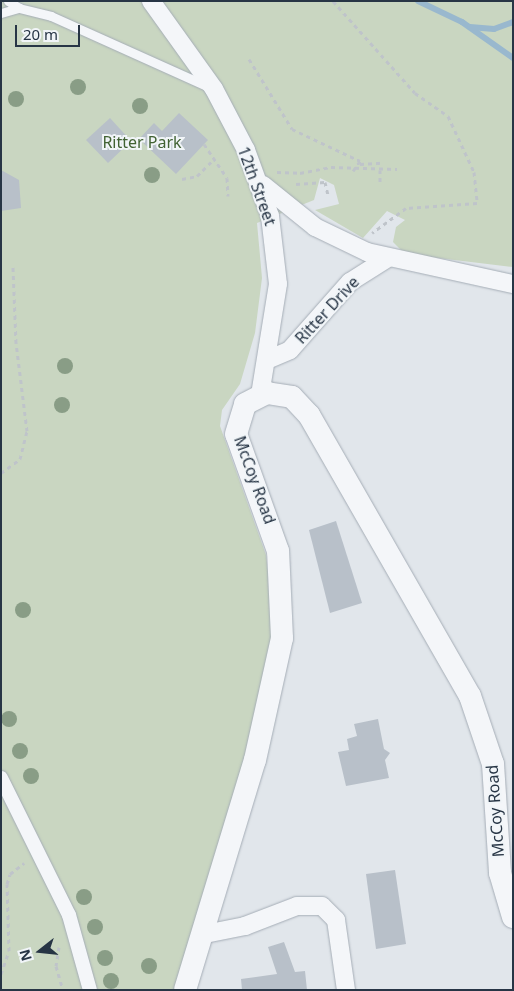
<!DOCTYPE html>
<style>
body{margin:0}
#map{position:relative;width:514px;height:991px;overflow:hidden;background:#e1e6eb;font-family:"Noto Sans",sans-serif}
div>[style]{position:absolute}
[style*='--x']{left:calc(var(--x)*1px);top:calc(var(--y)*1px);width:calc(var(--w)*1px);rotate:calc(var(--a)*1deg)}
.green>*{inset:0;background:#c9d6c1}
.stream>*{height:6px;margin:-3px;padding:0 3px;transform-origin:3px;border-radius:3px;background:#99b8ce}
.building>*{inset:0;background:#b8c0c9}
.path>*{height:3px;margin-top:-1.5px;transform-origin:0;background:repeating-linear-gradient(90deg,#bfc4ca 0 4px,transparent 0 8px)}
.roads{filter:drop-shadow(0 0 1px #a5adb6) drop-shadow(0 0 1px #a5adb6)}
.service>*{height:9px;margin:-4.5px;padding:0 4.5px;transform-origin:4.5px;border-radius:4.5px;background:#f4f6f9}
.pedestrian>*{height:14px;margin:-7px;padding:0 7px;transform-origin:7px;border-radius:7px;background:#f4f6f9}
.minor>*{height:18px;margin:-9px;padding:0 9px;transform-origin:9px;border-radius:9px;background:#f4f6f9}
.tertiary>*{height:22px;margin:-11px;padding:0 11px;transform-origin:11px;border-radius:11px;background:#f4f6f9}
.trees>*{width:16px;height:16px;margin:-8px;border-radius:50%;background:#899d86}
span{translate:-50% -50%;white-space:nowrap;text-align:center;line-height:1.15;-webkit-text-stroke:4px #f1f5f8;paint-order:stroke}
.park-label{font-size:16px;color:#416233}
.street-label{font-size:16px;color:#273545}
.frame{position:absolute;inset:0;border:2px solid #273545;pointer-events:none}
.north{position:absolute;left:15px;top:926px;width:50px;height:50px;-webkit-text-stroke:4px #f1f5f8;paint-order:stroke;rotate:254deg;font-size:14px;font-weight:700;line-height:20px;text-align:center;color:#273545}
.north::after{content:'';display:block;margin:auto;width:18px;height:22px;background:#273545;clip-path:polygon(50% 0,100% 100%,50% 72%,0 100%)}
.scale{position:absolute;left:15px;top:25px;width:65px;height:22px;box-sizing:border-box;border:2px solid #273545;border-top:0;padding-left:6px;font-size:15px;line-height:18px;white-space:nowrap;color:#273545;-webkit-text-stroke:4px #f1f5f8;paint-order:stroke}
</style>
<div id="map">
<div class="green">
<div style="clip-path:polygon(1px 1px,513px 1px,513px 267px,405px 254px,393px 242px,396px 227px,405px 220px,387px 211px,363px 238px,315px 210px,339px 204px,334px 185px,320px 178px,314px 200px,257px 223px,262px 278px,255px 333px,240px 384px,222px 410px,220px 426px,266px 555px,274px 619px,263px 691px,193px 939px,174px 990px,1px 990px)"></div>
</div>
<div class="stream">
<div style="--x:418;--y:1;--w:49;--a:25.5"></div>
<div style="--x:462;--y:22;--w:62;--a:35.2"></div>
<div style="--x:470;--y:27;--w:24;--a:5"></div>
<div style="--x:494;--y:29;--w:20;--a:-20"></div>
</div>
<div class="building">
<div style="clip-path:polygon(179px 113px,208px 140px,176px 174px,139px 139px,154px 123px,162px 131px)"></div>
<div style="clip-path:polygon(110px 118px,131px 141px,108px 163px,86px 140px)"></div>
<div style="clip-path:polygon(1px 170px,19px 180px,21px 208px,1px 211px)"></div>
<div style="clip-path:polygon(336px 521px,362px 603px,330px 613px,309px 530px)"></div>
<div style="clip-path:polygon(378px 719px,384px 749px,390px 753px,385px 760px,389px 778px,346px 786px,338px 752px,349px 750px,347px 739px,357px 736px,354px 724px)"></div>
<div style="clip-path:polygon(395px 870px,406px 944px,376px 949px,366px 874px)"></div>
<div style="clip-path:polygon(284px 942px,295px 972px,305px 971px,307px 990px,242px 990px,241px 979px,277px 974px,268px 947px)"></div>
</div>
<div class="path">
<div style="--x:333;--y:1;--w:123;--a:48.3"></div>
<div style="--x:415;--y:93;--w:40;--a:34.9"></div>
<div style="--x:448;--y:116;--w:62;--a:65.1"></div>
<div style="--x:474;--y:172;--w:31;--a:84"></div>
<div style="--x:477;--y:203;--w:71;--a:176"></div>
<div style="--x:406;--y:208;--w:42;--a:143.7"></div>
<div style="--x:249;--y:59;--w:82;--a:58.4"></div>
<div style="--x:292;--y:129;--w:75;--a:25.2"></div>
<div style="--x:360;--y:161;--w:12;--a:125"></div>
<div style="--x:204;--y:144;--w:41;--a:55.9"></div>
<div style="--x:227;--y:178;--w:18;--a:87"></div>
<div style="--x:360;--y:164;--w:22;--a:-3"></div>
<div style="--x:380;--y:170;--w:12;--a:90"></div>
<div style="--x:277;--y:172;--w:23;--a:2"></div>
<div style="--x:300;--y:173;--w:32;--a:-11"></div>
<div style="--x:331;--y:167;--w:66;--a:1.7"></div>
<div style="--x:182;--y:179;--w:15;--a:-11"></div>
<div style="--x:197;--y:176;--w:23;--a:-45"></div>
<div style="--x:296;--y:184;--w:29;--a:-4"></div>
<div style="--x:325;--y:182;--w:13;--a:77"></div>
<div style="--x:1;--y:473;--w:24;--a:-36"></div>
<div style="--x:20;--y:459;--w:29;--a:-76"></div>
<div style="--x:27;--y:431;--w:89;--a:-97.1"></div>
<div style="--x:16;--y:343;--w:76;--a:-92.3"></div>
<div style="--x:59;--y:947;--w:19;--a:99"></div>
<div style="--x:56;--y:966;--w:25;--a:74"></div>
<div style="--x:1;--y:974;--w:24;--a:-71"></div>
<div style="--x:9;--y:951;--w:67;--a:-91.7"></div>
<div style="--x:7;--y:884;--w:10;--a:-73"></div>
<div style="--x:10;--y:874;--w:18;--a:-38"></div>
</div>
<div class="roads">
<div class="service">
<div style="--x:8;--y:1;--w:13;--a:32"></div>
<div style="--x:1;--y:13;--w:19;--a:-16"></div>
<div style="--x:19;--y:8;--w:33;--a:14"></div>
<div style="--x:51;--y:16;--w:171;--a:24.2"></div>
</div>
<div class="pedestrian">
<div style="--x:1;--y:778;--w:153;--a:63.6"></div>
<div style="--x:69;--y:915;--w:78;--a:74.4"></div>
</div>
<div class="minor">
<div style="--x:151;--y:1;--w:108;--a:54.4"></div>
<div style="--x:214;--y:89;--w:69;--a:62.3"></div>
<div style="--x:246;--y:150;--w:70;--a:70"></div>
<div style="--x:270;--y:216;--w:68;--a:83.3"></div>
<div style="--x:278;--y:284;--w:112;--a:99.2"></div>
<div style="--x:263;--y:185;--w:67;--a:38.9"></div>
<div style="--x:315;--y:227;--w:58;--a:25.7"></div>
<div style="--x:367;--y:252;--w:149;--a:12.4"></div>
<div style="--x:267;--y:360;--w:25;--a:-23"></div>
<div style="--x:290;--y:350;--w:91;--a:-48.6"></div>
<div style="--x:350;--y:282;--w:45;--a:-32.3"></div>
<div style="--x:205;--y:934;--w:41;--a:-11.3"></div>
<div style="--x:245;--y:926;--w:56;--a:-21"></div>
<div style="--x:297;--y:906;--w:25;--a:0"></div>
<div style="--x:322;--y:906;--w:20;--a:45"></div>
<div style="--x:336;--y:920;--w:71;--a:81.9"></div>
</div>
<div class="tertiary">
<div style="--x:185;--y:990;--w:240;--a:-73.1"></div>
<div style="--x:255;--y:760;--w:125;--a:-77.5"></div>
<div style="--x:282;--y:638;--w:87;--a:-92.6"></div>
<div style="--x:278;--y:551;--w:124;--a:-109.7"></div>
<div style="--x:236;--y:434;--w:31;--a:-73"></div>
<div style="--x:245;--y:404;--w:25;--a:-27"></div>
<div style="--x:267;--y:393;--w:25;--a:9"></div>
<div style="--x:292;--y:397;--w:25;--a:47"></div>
<div style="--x:309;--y:415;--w:324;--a:60.2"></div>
<div style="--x:470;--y:696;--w:72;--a:71.3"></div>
<div style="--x:493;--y:764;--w:109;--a:86.3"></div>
<div style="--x:500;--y:873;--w:46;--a:73.5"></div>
</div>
</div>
<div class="trees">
<div style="left:78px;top:87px"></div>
<div style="left:16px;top:99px"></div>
<div style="left:140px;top:106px"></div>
<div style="left:152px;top:175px"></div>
<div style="left:65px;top:366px"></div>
<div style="left:62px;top:405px"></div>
<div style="left:23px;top:610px"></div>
<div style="left:9px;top:719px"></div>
<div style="left:20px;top:751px"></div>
<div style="left:31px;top:776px"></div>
<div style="left:84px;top:897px"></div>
<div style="left:95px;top:927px"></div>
<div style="left:105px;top:958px"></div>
<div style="left:149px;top:966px"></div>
<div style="left:111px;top:981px"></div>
</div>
<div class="park-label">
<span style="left:142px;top:142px">Ritter Park</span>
</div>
<div class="street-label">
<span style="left:257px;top:186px;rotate:70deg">12th Street</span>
<span style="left:327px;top:310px;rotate:-47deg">Ritter Drive</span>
<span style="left:255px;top:480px;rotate:70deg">McCoy Road</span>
<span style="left:495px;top:811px;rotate:-94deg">McCoy Road</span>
</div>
<div class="frame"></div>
<div class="north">N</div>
<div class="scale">20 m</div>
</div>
